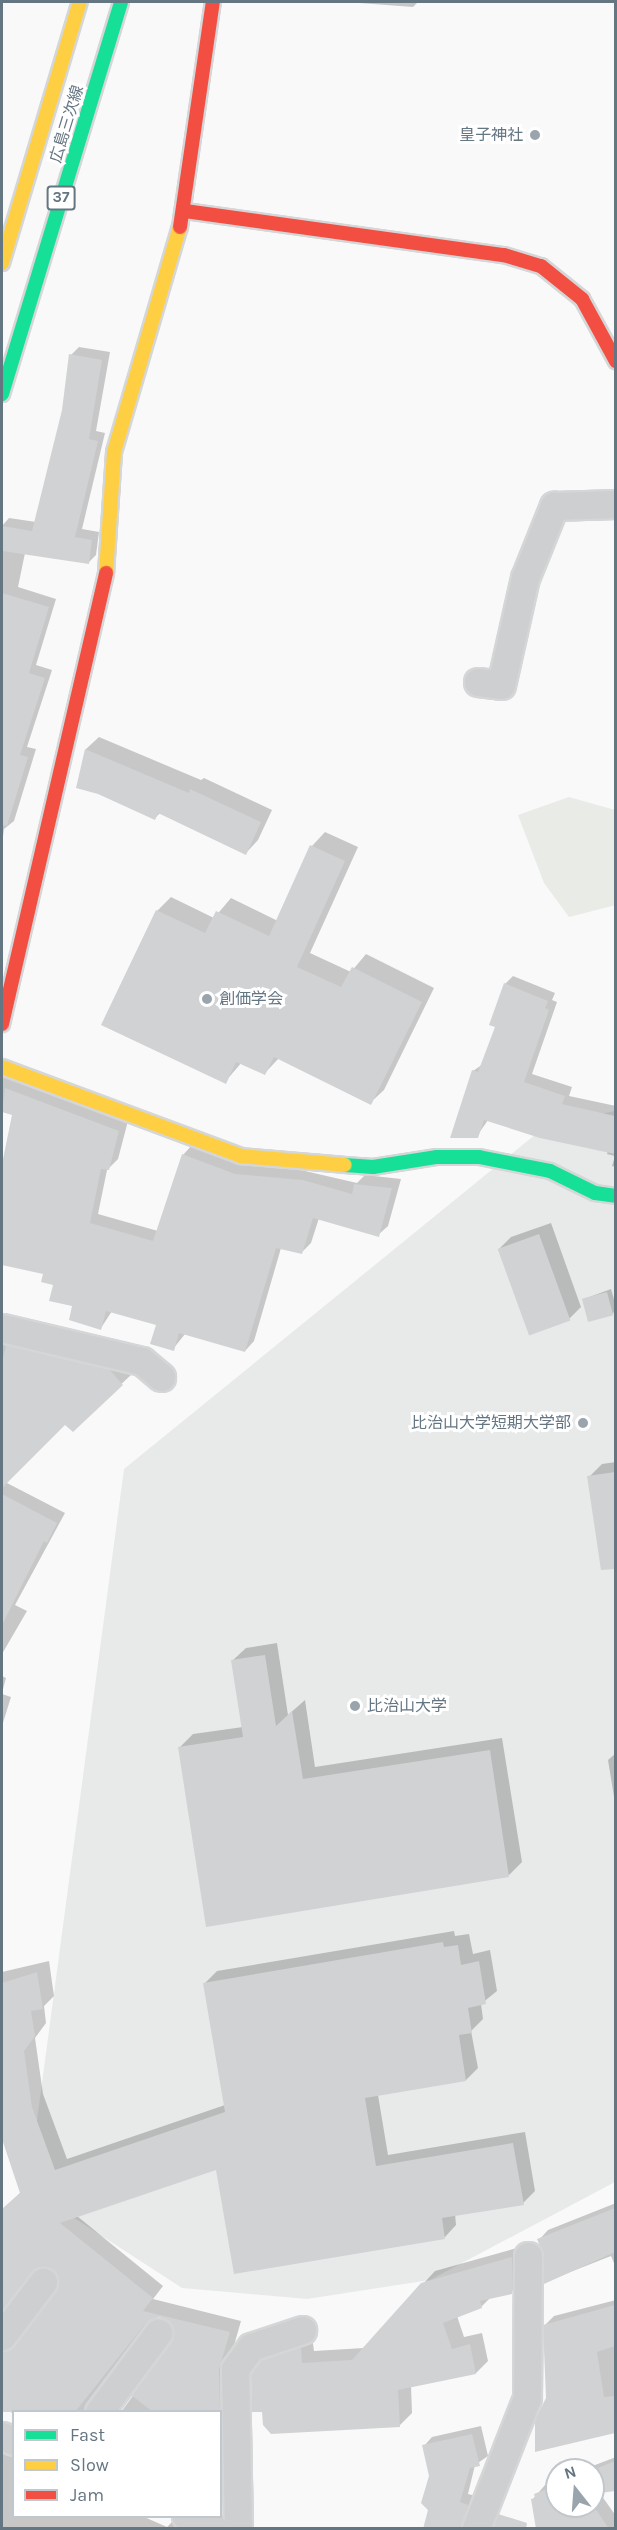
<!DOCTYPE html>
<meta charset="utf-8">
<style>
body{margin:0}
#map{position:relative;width:617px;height:2530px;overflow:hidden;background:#f9f9f9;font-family:Karla,"Noto Sans JP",sans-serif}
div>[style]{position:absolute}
.built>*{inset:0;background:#e8e9e9}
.green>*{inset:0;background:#e8ebe6}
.shadow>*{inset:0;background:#0003}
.building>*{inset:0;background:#d0d2d3;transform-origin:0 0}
.roads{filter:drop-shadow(2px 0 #d5d6d7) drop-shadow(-2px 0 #d5d6d7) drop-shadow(0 2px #d5d6d7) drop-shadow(0 -2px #d5d6d7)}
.street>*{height:27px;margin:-13.5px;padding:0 13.5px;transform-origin:13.5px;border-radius:13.5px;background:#cecfd0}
.fast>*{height:14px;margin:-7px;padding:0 7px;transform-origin:7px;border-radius:7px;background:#16e098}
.slow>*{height:14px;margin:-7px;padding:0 7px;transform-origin:7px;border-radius:7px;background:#ffcf43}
.jam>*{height:14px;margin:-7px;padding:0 7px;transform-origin:7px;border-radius:7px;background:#f24e42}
.dots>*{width:16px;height:16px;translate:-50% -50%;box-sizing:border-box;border:3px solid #fff;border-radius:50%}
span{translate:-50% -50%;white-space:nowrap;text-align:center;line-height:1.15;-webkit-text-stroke:6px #fff;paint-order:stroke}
.shield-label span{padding:2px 4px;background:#fff;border:2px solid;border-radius:4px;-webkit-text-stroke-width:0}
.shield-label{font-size:15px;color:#657683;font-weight:700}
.street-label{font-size:16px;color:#657683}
.poi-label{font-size:16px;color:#657683}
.right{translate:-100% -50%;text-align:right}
.left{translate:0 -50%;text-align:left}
.frame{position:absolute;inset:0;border:3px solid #657683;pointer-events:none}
.legend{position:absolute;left:12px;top:2410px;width:210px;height:108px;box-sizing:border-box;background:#fff;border:2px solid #c1c8cd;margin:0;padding:8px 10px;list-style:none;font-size:18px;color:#657683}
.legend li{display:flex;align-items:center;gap:12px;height:30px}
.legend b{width:30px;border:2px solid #c1c8cd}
.north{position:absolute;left:545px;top:2458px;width:60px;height:60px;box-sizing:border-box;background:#fff;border:2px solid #c1c8cd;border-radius:50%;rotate:343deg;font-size:16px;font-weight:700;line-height:24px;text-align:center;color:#657683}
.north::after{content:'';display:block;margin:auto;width:21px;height:27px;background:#99a4ac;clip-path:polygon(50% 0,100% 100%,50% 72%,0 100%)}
</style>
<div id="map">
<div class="built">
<i style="clip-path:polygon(615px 1111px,615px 2182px,430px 2280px,307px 2299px,182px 2288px,28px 2188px,124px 1469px,547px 1125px)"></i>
</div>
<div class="green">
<i style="clip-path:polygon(569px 797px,615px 810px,616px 905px,569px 917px,544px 883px,518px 815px)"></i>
</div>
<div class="shadow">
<i style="clip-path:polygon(346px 2px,418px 2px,413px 7px)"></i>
<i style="clip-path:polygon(79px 347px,110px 352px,96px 431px,105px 433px,82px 529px,99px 532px,96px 555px,88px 563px,25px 553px,18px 587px,56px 599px,36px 665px,52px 670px,27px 747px,36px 749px,14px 821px,4px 829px,2px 844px,2px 526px,9px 518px,36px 522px,63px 411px,71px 355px)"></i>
<i style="clip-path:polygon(99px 737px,201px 780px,204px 778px,272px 810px,258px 840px,246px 853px,160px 813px,155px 818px,99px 792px,77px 787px,86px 749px)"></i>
<i style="clip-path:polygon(325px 832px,358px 847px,310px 953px,351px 972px,366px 954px,434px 988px,384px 1090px,370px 1103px,279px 1058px,265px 1073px,242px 1062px,225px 1082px,103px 1024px,157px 911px,171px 897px,214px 918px,231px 898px,278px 921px,312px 846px)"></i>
<i style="clip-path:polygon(513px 976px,555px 993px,552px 1000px,557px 1002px,532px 1074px,572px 1087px,569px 1096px,616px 1106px,616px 1167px,612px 1166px,615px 1156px,607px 1154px,608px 1151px,488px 1120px,477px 1136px,473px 1071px,483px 1064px,497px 1026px,505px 984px)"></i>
<i style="clip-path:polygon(2px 1073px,128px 1121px,118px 1159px,107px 1170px,98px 1214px,158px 1231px,183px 1155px,192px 1145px,357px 1183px,365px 1175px,401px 1179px,388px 1226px,378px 1235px,319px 1218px,311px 1243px,301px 1253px,281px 1248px,254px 1341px,245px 1351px,185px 1334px,173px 1349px,158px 1324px,112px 1311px,101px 1328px,45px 1273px,2px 1263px,2px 1201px,6px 1177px,2px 1172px,14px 1113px,2px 1110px)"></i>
<i style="clip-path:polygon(551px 1223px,581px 1307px,569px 1319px,499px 1249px,511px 1237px)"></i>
<i style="clip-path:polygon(611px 1289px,616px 1306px,613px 1314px,584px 1299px)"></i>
<i style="clip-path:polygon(2px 1332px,119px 1360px,132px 1374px,73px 1430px,65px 1422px,5px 1482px,65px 1513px,15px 1605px,27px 1611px,2px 1654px)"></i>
<i style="clip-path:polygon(616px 1462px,616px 1530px,597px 1532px,589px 1477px,602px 1464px)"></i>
<i style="clip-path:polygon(277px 1643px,288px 1715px,305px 1700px,315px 1767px,502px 1738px,522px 1862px,509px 1875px,180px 1747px,193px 1734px,243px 1727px,232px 1661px,246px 1648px)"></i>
<i style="clip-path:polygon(2px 1676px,6px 1678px,2px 1693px)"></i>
<i style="clip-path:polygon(2px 1694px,11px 1697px,2px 1726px)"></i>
<i style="clip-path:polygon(616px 1753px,616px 1809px,608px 1760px)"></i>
<i style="clip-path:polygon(454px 1931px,455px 1936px,469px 1934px,473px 1954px,490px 1950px,497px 1991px,481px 2004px,483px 2019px,471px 2031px,478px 2068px,466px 2080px,378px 2095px,388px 2155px,525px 2132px,535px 2191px,523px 2203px,455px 2214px,456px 2225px,445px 2237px,218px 2168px,77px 2216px,163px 2286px,153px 2299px,241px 2321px,231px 2356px,231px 2405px,220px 2418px,220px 2412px,121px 2412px,172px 2343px,175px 2334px,169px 2320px,159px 2316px,150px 2320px,94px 2398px,100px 2412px,14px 2414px,2px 2407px,2px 2333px,5px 2337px,21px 2339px,57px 2292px,59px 2276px,53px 2268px,39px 2266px,2px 2312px,2px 2210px,21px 2192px,2px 2134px,2px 1972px,49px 1961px,54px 1996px,44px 2006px,46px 2023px,35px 2038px,43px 2094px,67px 2159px,225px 2105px,205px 1983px,217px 1971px)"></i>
<i style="clip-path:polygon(616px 2203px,616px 2268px,611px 2256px,545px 2282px,545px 2255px,539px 2240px,548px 2230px)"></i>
<i style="clip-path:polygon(524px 2246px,524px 2280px,511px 2292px,490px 2298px,481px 2307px,457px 2316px,464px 2337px,482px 2333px,488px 2361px,476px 2373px,411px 2386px,412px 2413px,400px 2425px,262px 2361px,275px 2348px,312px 2336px,314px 2351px,364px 2348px,435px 2271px)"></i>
<i style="clip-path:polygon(616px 2300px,616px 2431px,537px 2450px,547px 2398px,545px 2325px,554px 2316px)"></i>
<i style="clip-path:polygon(481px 2426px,488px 2456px,475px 2465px,468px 2494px,476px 2496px,464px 2528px,424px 2528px,430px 2510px,431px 2476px,424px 2446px,432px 2437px)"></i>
<i style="clip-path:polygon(220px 2444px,232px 2453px,230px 2471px,220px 2483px)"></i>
<i style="clip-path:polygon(2px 2450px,14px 2457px,14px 2516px,142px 2516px,167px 2527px,174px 2520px,193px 2528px,2px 2528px)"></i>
<i style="clip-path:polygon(616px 2457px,616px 2489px,599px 2492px,616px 2516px,616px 2528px,537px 2528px,533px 2499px,545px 2485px,557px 2480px,557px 2506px,593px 2506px,593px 2470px,582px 2470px)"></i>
</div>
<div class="building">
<i style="clip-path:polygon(69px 354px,102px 360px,89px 439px,98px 441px,75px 537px,92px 540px,89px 564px,2px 551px,2px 526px,32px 531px,62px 410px)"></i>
<i style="clip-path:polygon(2px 593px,49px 607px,29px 673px,45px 678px,20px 755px,28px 757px,7px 826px,2px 825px)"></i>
<i style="clip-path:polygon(85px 749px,189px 793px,190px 789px,261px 822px,246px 855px,158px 813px,155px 820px,98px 794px,76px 788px)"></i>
<i style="clip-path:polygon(310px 845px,345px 861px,297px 967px,341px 987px,352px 967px,422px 1002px,371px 1105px,274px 1057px,265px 1075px,236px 1062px,226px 1084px,101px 1025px,156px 910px,205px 933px,216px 911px,269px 936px)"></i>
<i style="clip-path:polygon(504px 983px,548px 1001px,545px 1008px,549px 1010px,524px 1082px,565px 1096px,562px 1104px,615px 1116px,615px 1154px,540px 1138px,484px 1120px,478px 1138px,450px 1138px,472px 1070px,478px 1072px,495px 1027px,489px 1025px)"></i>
<i style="clip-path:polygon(5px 1088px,119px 1131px,109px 1170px,101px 1169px,90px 1223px,153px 1241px,182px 1154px,235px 1174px,303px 1180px,352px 1194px,354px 1184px,392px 1188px,379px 1237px,313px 1218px,302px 1254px,276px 1248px,245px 1352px,179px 1333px,174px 1351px,150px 1344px,156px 1325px,106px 1311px,101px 1330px,69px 1320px,72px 1306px,49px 1301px,53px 1285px,41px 1282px,43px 1274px,2px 1265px,2px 1164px,12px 1115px,2px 1112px)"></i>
<i style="left:539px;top:1234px;width:92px;height:44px;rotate:70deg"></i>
<i style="left:607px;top:1292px;width:24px;height:26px;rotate:75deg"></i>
<i style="clip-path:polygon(6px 1345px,109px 1369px,123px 1385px,73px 1432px,65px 1425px,2px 1488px,2px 1363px)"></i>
<i style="clip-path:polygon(615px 1472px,615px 1569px,601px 1570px,587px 1476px)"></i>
<i style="clip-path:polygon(2px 1494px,57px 1523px,47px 1543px,44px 1541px,2px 1625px)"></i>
<i style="clip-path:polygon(265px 1655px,276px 1726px,292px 1711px,303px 1779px,490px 1750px,509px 1877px,206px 1927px,178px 1747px,243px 1737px,231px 1660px)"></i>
<i style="clip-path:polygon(443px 1942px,444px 1947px,458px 1945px,461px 1965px,479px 1961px,486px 2004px,468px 2008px,472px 2033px,459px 2035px,466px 2081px,365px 2098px,376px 2166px,513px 2143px,524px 2205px,442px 2218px,445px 2239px,234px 2274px,216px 2170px,60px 2223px,153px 2298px,143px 2311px,230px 2332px,219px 2369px,220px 2412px,153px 2412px,131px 2395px,173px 2335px,168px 2321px,159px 2317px,145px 2324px,75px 2412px,2px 2412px,2px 2352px,15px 2346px,59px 2283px,52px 2269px,36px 2268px,2px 2311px,2px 2209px,20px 2193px,2px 2139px,2px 1983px,37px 1972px,43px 2009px,31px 2011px,35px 2036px,24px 2051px,32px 2107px,55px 2170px,225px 2112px,203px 1983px)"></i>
<i style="clip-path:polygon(615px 2208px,615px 2252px,544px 2284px,544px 2256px,537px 2239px)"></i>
<i style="clip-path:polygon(512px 2257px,512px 2294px,480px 2301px,482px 2308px,443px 2323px,452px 2349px,470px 2344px,476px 2374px,398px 2390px,400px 2427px,271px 2434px,263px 2425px,262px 2412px,252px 2412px,251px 2374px,261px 2360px,301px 2347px,302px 2363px,352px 2360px,421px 2283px)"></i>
<i style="clip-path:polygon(615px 2305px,615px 2346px,597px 2352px,604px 2397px,615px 2396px,615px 2433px,535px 2452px,535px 2420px,546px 2398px,543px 2325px)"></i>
<i style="clip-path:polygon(472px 2434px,480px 2466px,470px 2468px,460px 2502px,468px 2505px,461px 2529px,423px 2529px,428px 2510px,421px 2503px,429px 2476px,422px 2445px)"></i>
<i style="clip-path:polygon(615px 2461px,615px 2491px,593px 2494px,593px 2470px)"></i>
<i style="clip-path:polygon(557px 2485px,557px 2506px,593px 2505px,609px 2529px,536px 2529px,531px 2499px,535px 2498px,534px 2494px)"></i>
<i style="clip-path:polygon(498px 2514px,527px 2523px,526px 2529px,493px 2529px)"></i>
</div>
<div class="roads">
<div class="street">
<i style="left:478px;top:682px;width:23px;rotate:7deg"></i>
<i style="left:501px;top:685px;width:110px;rotate:-77.4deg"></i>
<i style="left:525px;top:578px;width:78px;rotate:-68.1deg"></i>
<i style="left:554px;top:506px;width:62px;rotate:-1.8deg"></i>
<i style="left:2px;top:1328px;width:144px;rotate:13.3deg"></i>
<i style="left:142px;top:1361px;width:25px;rotate:40deg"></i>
<i style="left:2px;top:2336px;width:68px;rotate:-52.8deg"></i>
<i style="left:99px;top:2412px;width:99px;rotate:-53.2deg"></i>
<i style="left:2px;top:2436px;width:13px;rotate:23deg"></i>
<i style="left:186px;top:2516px;width:30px;rotate:24deg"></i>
<i style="left:238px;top:2528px;width:159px;rotate:-91.1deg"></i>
<i style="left:235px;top:2369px;width:27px;rotate:-54deg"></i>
<i style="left:251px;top:2347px;width:54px;rotate:-18.4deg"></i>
<i style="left:476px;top:2528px;width:140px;rotate:-68.6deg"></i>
<i style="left:527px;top:2398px;width:142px;rotate:-89.6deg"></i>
</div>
<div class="fast">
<i style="left:2px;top:394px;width:410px;rotate:-73.1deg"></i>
<i style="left:345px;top:1165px;width:28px;rotate:4deg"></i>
<i style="left:373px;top:1167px;width:65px;rotate:-8.9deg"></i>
<i style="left:437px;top:1157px;width:42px"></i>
<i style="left:479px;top:1157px;width:72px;rotate:11.2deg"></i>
<i style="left:550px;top:1171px;width:50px;rotate:26.1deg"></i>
<i style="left:595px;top:1193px;width:21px;rotate:8deg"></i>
</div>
<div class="slow">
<i style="left:2px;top:263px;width:272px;rotate:-73.4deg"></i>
<i style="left:106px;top:573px;width:121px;rotate:-86.2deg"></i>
<i style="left:114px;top:452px;width:234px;rotate:-73.7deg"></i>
<i style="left:2px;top:1067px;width:255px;rotate:20.4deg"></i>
<i style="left:241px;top:1156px;width:104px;rotate:4.9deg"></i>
</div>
<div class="jam">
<i style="left:185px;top:211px;width:322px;rotate:7.9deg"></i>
<i style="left:504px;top:255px;width:39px;rotate:17deg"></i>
<i style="left:541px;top:266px;width:53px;rotate:38.8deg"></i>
<i style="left:582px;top:299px;width:71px;rotate:61.3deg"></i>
<i style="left:180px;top:227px;width:227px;rotate:-81.7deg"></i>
<i style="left:2px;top:1024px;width:463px;rotate:-77deg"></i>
</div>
</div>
<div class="dots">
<i style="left:535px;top:135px;background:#99a4ac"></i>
<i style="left:207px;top:999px;background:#99a4ac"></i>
<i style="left:583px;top:1423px;background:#99a4ac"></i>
<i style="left:355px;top:1706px;background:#99a4ac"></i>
</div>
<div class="shield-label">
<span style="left:61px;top:198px">37</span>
</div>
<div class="street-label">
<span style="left:67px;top:124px;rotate:-73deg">広島三次線</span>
</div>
<div class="poi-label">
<span class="right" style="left:523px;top:135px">皇子神社</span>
<span class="left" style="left:219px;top:999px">創価学会</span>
<span class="right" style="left:571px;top:1423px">比治山大学短期大学部</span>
<span class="left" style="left:367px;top:1706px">比治山大学</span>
</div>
<div class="frame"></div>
<ul class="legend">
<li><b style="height:8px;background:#16e098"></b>Fast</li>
<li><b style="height:8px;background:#ffcf43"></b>Slow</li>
<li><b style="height:8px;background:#f24e42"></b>Jam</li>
</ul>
<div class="north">N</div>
</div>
